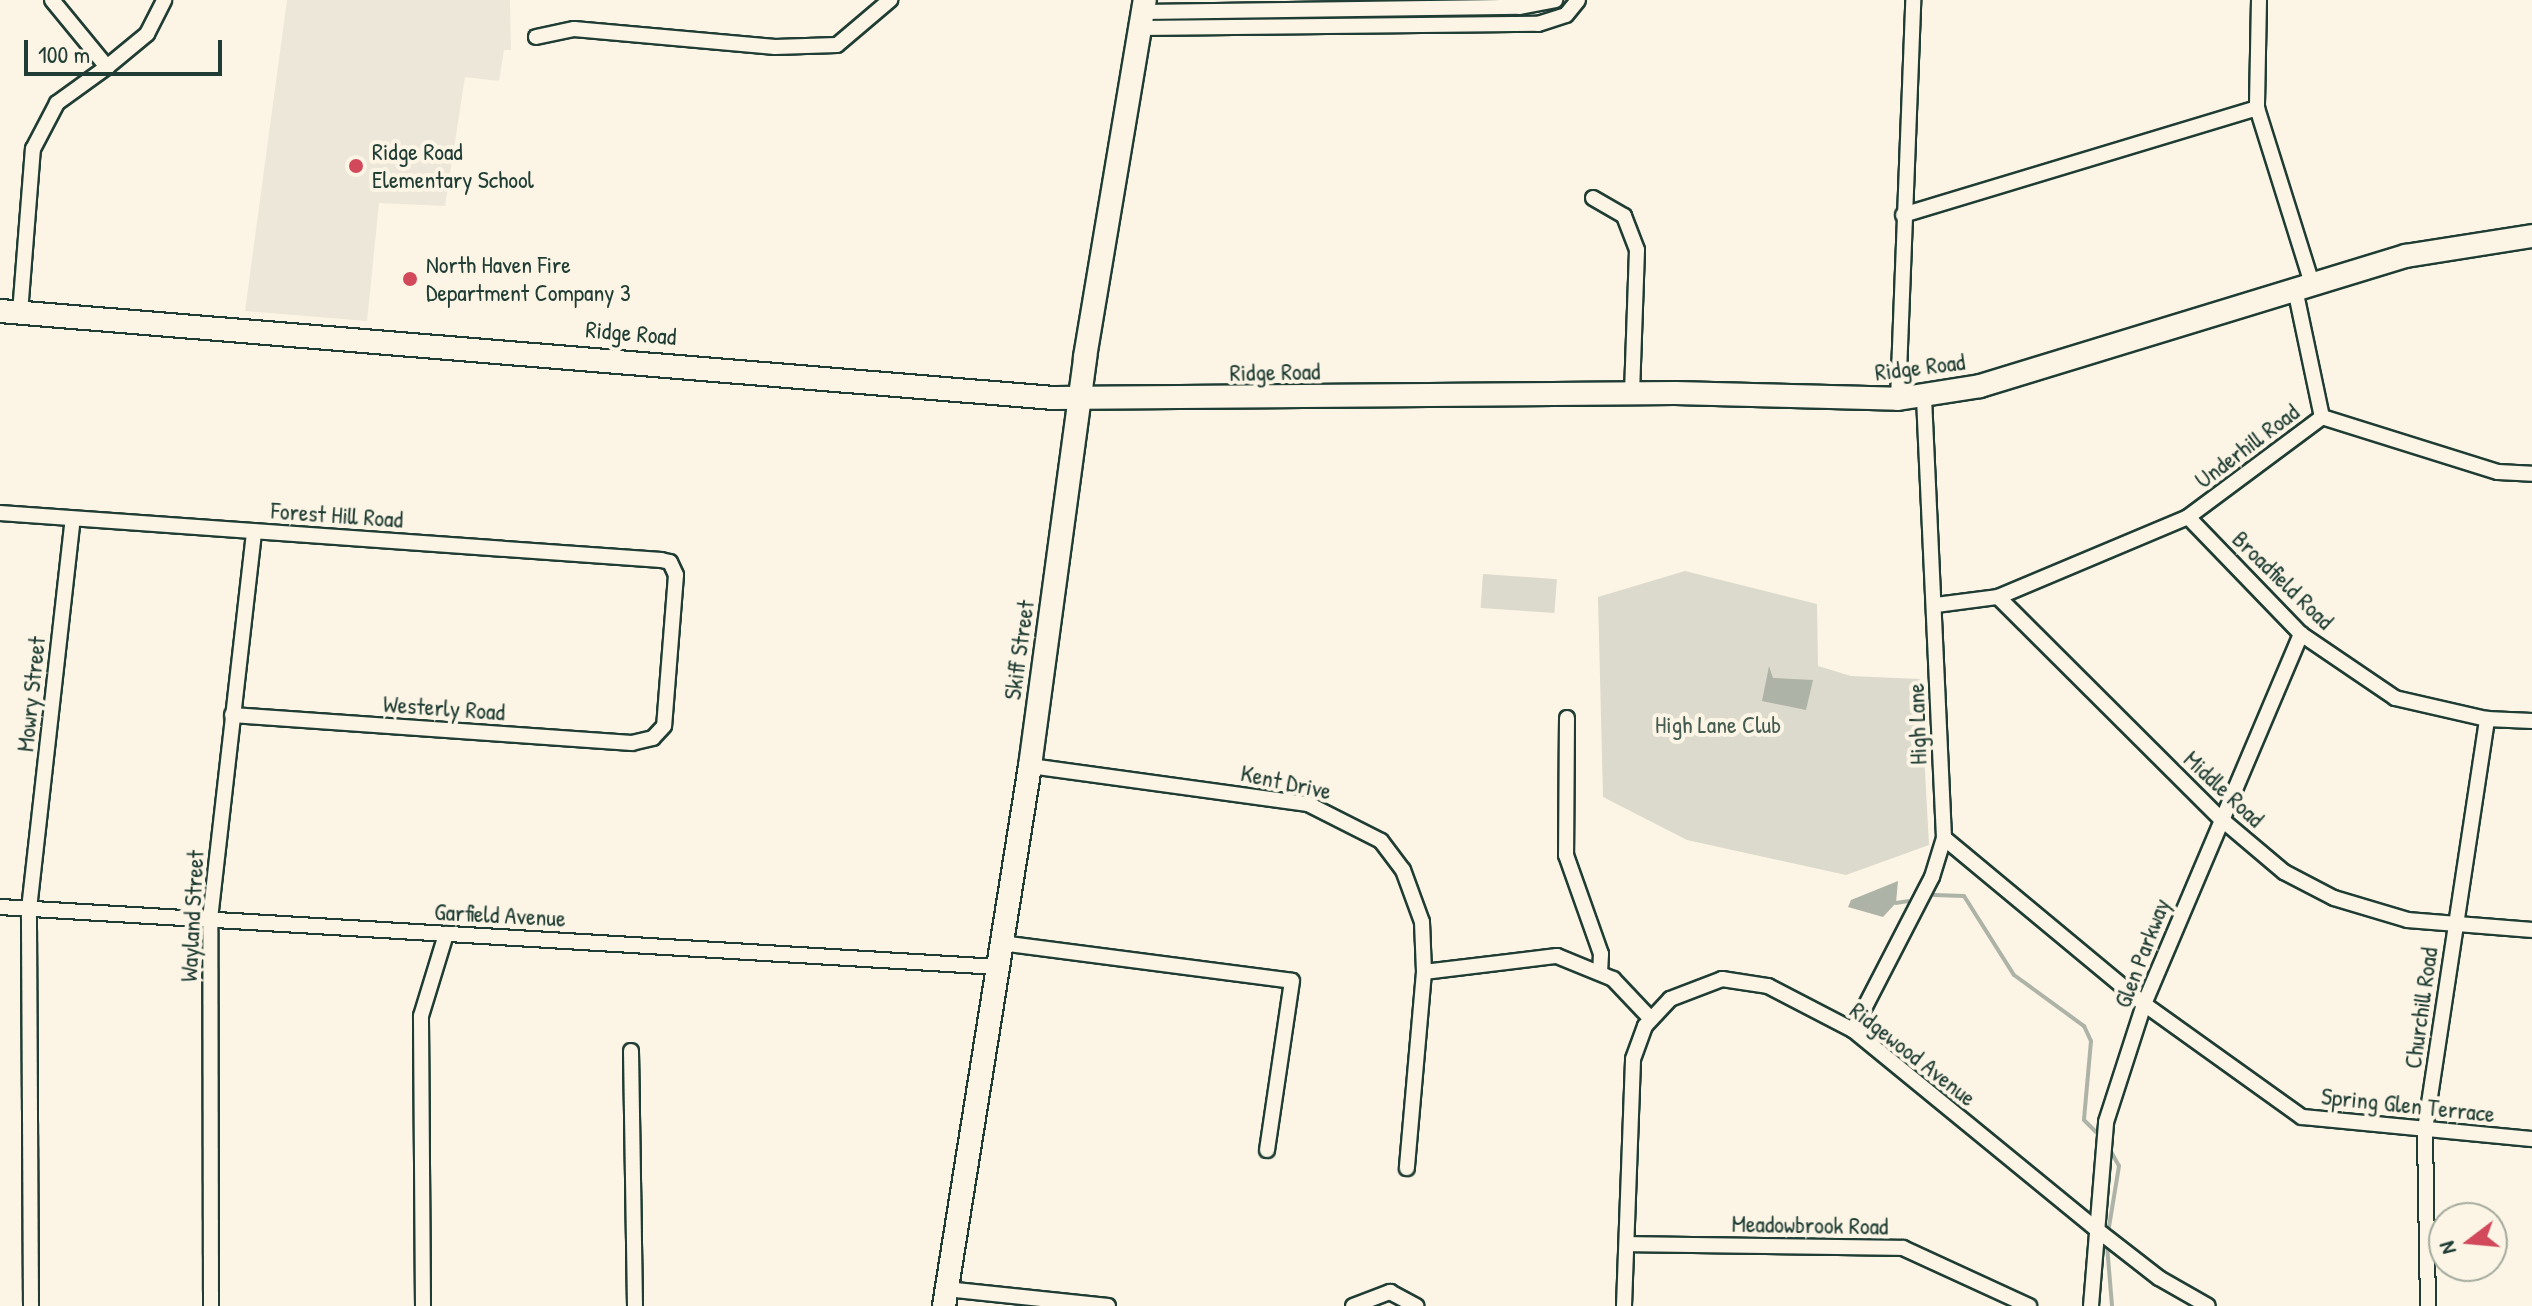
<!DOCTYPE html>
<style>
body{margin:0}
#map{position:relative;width:2532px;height:1306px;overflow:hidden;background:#fcf5e5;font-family:"Patrick Hand",sans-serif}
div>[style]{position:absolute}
.built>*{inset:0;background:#ece7d8}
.green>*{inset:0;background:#dcdacc;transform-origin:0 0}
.water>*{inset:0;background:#aeb3a7}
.stream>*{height:4px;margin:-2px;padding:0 2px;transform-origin:2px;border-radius:2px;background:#aeb3a7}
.roads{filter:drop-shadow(2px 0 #1f3d34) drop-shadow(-2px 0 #1f3d34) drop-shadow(0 2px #1f3d34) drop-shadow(0 -2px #1f3d34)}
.street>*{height:14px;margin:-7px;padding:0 7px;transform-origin:7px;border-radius:7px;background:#fcf5e5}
.secondary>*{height:22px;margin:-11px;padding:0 11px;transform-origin:11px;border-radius:11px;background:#fcf5e5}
.dots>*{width:22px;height:22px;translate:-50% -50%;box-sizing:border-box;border:4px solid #fcf5e5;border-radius:50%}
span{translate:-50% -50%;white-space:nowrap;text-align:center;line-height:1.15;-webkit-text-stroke:8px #fcf5e5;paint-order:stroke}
.poi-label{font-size:24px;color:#1f3d34}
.left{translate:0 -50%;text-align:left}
.street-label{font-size:24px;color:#1f3d34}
.park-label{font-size:24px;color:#455c52}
.north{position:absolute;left:2428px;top:1202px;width:80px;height:80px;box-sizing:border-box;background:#fcf5e5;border:2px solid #a4ab9e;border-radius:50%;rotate:254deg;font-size:22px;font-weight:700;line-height:32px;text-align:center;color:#1f3d34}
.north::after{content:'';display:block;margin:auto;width:28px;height:36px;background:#d1495b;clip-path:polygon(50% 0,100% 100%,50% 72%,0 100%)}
.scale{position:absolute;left:24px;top:40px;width:198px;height:36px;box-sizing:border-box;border:4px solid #1f3d34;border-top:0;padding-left:10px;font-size:24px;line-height:28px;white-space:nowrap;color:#1f3d34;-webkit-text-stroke:6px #fcf5e5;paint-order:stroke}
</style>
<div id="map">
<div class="built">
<i style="clip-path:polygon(287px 0,510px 0,511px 50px,504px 50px,499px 81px,465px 77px,445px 206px,379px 203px,367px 321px,245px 311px)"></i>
</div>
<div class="green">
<i style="clip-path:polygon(1685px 571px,1817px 604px,1818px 666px,1851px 676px,1920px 679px,1929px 845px,1846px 875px,1687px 840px,1603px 797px,1598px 597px)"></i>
<i style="left:1483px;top:574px;width:74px;height:34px;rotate:4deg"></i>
</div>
<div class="water">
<i style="clip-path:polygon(1769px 666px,1773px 678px,1813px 680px,1806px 710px,1762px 701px)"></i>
<i style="clip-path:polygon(1898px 881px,1896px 903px,1883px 917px,1848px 907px,1851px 900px)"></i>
</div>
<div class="stream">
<i style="left:1934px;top:895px;width:30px;rotate:2deg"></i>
<i style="left:1964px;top:896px;width:93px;rotate:57.7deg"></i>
<i style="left:2014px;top:975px;width:87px;rotate:36.1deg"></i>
<i style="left:2084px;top:1026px;width:17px;rotate:65deg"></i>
<i style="left:2091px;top:1041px;width:79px;rotate:95.1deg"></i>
<i style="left:2084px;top:1120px;width:23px;rotate:45deg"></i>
<i style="left:1896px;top:903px;width:12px;rotate:-9deg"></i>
<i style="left:2109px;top:1227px;width:62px;rotate:-80.7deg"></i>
<i style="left:2119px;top:1166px;width:18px;rotate:-119deg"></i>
<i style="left:2107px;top:1245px;width:61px;rotate:85.3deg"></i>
</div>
<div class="roads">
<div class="street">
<i style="left:52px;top:0;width:87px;rotate:50.6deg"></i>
<i style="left:107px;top:67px;width:52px;rotate:-39.5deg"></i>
<i style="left:147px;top:34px;width:38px;rotate:-63deg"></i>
<i style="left:2259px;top:0;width:108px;rotate:91.1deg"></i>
<i style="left:2257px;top:108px;width:184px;rotate:72.6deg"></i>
<i style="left:1143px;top:12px;width:377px;rotate:-0.8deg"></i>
<i style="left:1520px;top:7px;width:36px;rotate:-11deg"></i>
<i style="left:1140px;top:28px;width:398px;rotate:-0.6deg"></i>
<i style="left:1538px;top:24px;width:29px;rotate:-18deg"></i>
<i style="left:1566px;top:15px;width:19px;rotate:-51deg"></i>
<i style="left:536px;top:37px;width:39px;rotate:-12deg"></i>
<i style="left:574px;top:29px;width:202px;rotate:5.1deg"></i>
<i style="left:775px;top:47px;width:62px;rotate:-1.8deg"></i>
<i style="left:837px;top:45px;width:70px;rotate:-40.3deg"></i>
<i style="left:1593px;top:198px;width:36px;rotate:30deg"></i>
<i style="left:1624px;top:216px;width:36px;rotate:69deg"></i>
<i style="left:1637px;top:250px;width:143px;rotate:92deg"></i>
<i style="left:1903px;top:215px;width:370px;rotate:-16.8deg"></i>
<i style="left:2295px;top:289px;width:131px;rotate:78.1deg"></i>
<i style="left:20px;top:313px;width:165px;rotate:-85.5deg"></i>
<i style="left:33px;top:149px;width:52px;rotate:-62.4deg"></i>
<i style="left:57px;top:103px;width:62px;rotate:-35.8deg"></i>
<i style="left:1898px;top:399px;width:399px;rotate:-87.8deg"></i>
<i style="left:2322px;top:417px;width:184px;rotate:17.4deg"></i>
<i style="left:2498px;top:472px;width:34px;rotate:3deg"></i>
<i style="left:0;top:513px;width:663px;rotate:4.07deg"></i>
<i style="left:661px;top:560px;width:9px;rotate:13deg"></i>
<i style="left:670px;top:562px;width:14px;rotate:65deg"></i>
<i style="left:676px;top:575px;width:151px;rotate:94.5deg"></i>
<i style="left:664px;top:726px;width:16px;rotate:133deg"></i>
<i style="left:653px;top:738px;width:22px;rotate:167deg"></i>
<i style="left:632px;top:743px;width:401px;rotate:-176deg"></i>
<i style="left:2188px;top:517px;width:163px;rotate:46deg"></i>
<i style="left:2301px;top:634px;width:114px;rotate:34.2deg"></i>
<i style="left:2395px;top:698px;width:94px;rotate:12.9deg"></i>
<i style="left:2487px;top:719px;width:45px;rotate:2.5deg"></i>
<i style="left:1998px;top:597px;width:206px;rotate:-22.8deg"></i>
<i style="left:2188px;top:517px;width:167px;rotate:-36.7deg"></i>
<i style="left:1936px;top:605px;width:63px;rotate:-7.4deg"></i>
<i style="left:1998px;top:597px;width:313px;rotate:44.9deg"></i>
<i style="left:2220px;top:818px;width:84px;rotate:40.2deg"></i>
<i style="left:2284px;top:872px;width:56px;rotate:27.5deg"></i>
<i style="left:2334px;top:898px;width:77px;rotate:16.6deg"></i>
<i style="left:2408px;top:920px;width:124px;rotate:4.6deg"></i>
<i style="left:1567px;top:718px;width:137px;rotate:90.4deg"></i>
<i style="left:1566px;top:855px;width:105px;rotate:70.5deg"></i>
<i style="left:1601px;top:954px;width:17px;rotate:93deg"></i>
<i style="left:1030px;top:766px;width:281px;rotate:7.8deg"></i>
<i style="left:1308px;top:804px;width:82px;rotate:26.9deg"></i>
<i style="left:1381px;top:841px;width:36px;rotate:53deg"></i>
<i style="left:1403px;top:870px;width:55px;rotate:69.9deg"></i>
<i style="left:1422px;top:922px;width:50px;rotate:87.7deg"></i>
<i style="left:1424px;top:972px;width:197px;rotate:95deg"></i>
<i style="left:1944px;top:838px;width:260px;rotate:39.7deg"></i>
<i style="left:2144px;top:1004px;width:194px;rotate:35.6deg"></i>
<i style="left:2302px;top:1117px;width:231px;rotate:5.5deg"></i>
<i style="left:0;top:907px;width:999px;rotate:3.44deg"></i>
<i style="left:1001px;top:943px;width:293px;rotate:7.4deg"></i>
<i style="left:1292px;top:981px;width:171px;rotate:98.4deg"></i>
<i style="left:1424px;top:972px;width:134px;rotate:-6.9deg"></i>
<i style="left:1557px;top:956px;width:61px;rotate:22.3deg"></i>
<i style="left:1613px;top:979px;width:55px;rotate:46.5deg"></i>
<i style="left:1853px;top:1030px;width:172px;rotate:-62.7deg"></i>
<i style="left:1932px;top:877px;width:41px;rotate:-72.9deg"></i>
<i style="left:1944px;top:838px;width:441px;rotate:-92.6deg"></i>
<i style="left:631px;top:1051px;width:255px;rotate:89.1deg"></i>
<i style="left:1627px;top:1244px;width:276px;rotate:0.8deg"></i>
<i style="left:1903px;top:1248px;width:139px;rotate:24.7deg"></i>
<i style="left:946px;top:1289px;width:163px;rotate:6deg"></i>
<i style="left:31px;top:1306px;width:397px;rotate:-90.3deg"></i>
<i style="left:29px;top:909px;width:392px;rotate:-83.6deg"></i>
<i style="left:211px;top:1306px;width:387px;rotate:-90.1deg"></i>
<i style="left:210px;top:919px;width:390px;rotate:-83.5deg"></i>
<i style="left:423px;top:1306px;width:290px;rotate:-90.4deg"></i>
<i style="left:421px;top:1016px;width:86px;rotate:-73deg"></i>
<i style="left:1353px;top:1306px;width:40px;rotate:-21deg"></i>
<i style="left:1390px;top:1292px;width:30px;rotate:28deg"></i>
<i style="left:1624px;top:1306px;width:247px;rotate:-87.9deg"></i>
<i style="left:1633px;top:1059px;width:35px;rotate:-70deg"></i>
<i style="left:1645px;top:1026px;width:37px;rotate:-47deg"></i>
<i style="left:1670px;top:999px;width:56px;rotate:-21deg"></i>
<i style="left:1722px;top:979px;width:47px;rotate:8.7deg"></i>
<i style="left:1768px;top:986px;width:96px;rotate:27.4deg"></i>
<i style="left:1853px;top:1030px;width:314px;rotate:39.3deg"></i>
<i style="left:2096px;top:1229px;width:80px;rotate:37.9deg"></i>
<i style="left:2159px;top:1278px;width:56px;rotate:29.7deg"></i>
<i style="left:2091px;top:1306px;width:185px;rotate:-85.3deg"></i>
<i style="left:2106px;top:1122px;width:124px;rotate:-72.1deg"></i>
<i style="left:2144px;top:1004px;width:402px;rotate:-67deg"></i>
<i style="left:2428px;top:1306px;width:176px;rotate:-91deg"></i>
<i style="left:2425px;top:1130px;width:416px;rotate:-81.4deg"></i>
</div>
<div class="secondary">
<i style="left:0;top:311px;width:1058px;rotate:4.72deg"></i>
<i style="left:1054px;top:398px;width:621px;rotate:-0.46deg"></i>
<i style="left:1675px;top:393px;width:223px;rotate:1.5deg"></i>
<i style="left:1898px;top:399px;width:83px;rotate:-9deg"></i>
<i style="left:1980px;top:386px;width:445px;rotate:-17deg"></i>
<i style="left:2406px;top:256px;width:128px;rotate:-9deg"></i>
<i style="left:944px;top:1306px;width:547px;rotate:-80.95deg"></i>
<i style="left:1030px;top:766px;width:413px;rotate:-82.3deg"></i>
<i style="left:1085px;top:357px;width:362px;rotate:-80.5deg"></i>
</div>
</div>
<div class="dots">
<i style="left:356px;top:166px;background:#d1495b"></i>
<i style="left:410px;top:279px;background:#d1495b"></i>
</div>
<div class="poi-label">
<span class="left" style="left:372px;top:166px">Ridge Road<br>Elementary School</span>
<span class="left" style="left:426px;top:279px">North Haven Fire<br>Department Company 3</span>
</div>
<div class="street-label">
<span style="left:631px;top:333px;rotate:5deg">Ridge Road</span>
<span style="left:1920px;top:367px;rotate:-7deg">Ridge Road</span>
<span style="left:1275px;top:372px;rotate:-1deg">Ridge Road</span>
<span style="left:2247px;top:446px;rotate:-37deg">Underhill Road</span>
<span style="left:337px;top:515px;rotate:4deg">Forest Hill Road</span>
<span style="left:2283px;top:580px;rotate:44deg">Broadfield Road</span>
<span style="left:1019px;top:650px;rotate:-82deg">Skiff Street</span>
<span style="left:31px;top:694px;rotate:-84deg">Mowry Street</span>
<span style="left:444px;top:708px;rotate:4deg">Westerly Road</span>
<span style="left:1917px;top:724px;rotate:-92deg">High Lane</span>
<span style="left:1286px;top:782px;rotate:12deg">Kent Drive</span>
<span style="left:2224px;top:789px;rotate:43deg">Middle Road</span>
<span style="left:500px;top:915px;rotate:3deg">Garfield Avenue</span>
<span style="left:192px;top:916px;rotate:-87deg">Wayland Street</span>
<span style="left:2142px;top:953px;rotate:-69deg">Glen Parkway</span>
<span style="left:2421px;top:1008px;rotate:-82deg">Churchill Road</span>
<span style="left:1913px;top:1054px;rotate:38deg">Ridgewood Avenue</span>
<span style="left:2408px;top:1105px;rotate:6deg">Spring Glen Terrace</span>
<span style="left:1810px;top:1225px;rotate:1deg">Meadowbrook Road</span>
</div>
<div class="park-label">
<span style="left:1718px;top:725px">High Lane Club</span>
</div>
<div class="north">N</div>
<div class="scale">100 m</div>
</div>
